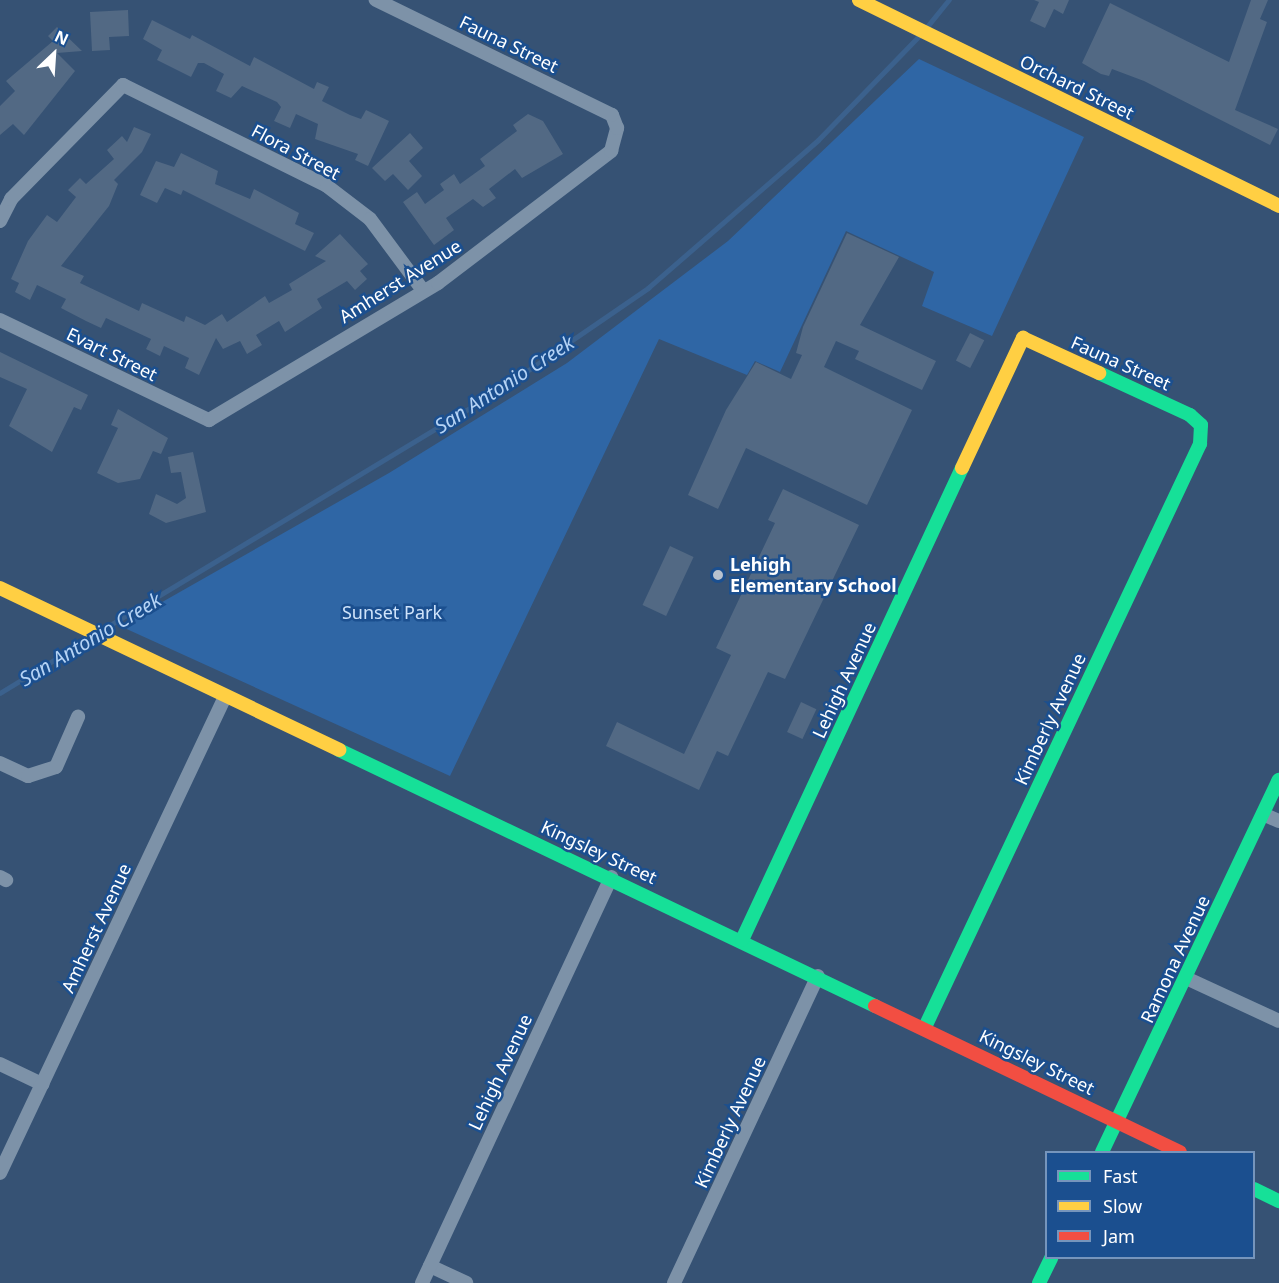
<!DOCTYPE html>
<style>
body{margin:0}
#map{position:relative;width:1279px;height:1283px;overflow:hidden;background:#365274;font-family:"Noto Sans",sans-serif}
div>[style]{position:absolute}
.green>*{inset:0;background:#2f66a5}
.stream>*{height:4.5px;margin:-2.25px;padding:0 2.25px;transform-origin:2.25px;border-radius:2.25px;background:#3b618d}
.building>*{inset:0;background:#526984;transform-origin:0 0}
.street>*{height:14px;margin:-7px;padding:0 7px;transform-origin:7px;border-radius:7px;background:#7d92a8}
.fast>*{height:14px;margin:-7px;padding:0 7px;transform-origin:7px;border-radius:7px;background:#16e098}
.slow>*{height:14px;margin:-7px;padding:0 7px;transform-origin:7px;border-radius:7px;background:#ffcf43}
.jam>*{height:14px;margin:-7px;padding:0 7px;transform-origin:7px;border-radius:7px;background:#f24e42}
.dots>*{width:16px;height:16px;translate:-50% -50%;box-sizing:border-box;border:3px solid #1b4f8f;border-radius:50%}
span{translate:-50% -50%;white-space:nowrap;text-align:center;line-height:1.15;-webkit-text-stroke:5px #1b4f8f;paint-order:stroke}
.street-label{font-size:18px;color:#fff}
.poi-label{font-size:18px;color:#fff;font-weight:700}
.left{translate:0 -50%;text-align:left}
.park-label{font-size:18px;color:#cfe3fa}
.water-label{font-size:20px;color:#b5d3f5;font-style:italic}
.legend{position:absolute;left:1045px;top:1151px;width:210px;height:108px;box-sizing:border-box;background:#1b4f8f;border:2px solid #7695bc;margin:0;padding:8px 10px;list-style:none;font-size:18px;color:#fff}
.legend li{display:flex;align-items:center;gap:12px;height:30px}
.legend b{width:30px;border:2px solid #7695bc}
.north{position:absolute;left:24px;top:24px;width:60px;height:60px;-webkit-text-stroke:4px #1b4f8f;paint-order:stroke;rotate:25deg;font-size:16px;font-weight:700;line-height:24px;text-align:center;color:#fff}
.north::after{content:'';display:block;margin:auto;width:21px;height:27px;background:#fff;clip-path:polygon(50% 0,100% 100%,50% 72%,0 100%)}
</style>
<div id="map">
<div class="green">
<i style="clip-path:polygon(919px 59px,1084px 137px,992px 336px,922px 306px,934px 272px,846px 231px,780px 372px,755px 361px,747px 375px,659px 339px,450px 776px,120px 626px,389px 473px,567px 363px,728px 241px)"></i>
</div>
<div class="stream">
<i style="left:926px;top:28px;width:36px;rotate:-51deg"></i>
<i style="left:102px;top:630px;width:452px;rotate:-31.1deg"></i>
<i style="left:489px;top:397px;width:193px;rotate:-34.4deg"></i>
<i style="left:648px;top:288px;width:225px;rotate:-41deg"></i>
<i style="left:818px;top:140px;width:145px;rotate:-45.8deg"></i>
<i style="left:0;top:693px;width:105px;rotate:-31.4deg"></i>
</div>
<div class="building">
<i style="clip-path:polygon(1034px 0,1069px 0,1063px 14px,1054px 9px,1045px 28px,1030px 21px,1039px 2px)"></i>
<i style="clip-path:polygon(1251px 0,1268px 0,1260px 19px,1267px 22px,1235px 110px,1278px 129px,1270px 145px,1144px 81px,1112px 69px,1109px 76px,1101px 74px,1082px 63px,1110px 3px,1229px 62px)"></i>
<i style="clip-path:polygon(128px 10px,129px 36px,109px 37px,110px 50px,92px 51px,90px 12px)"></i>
<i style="clip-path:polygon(152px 20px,190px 39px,192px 35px,250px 66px,254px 57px,314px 89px,317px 82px,329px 87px,322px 101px,350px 115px,361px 119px,366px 110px,389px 121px,368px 166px,355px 160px,358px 154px,315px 139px,318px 124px,296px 114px,290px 128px,274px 121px,281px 107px,277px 102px,242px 86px,231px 98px,216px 91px,224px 74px,204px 63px,198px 63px,191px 77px,157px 60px,162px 50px,143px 39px)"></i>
<i style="clip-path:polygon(57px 27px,82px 51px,57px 53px,75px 71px,24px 135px,13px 124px,0 135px,0 106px,15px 91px,6px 81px,53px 41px,48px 36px)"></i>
<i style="clip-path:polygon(528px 114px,543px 121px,563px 154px,522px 178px,515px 169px,489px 189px,496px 198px,483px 207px,473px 199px,446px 218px,454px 230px,434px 245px,403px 202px,417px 192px,425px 204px,444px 190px,440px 184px,454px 174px,460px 184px,485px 166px,480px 159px,517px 131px,513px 125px)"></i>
<i style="clip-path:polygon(134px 127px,151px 134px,142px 152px,114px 180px,118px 184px,109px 206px,61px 266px,84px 276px,80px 283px,139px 311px,142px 303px,184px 322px,186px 316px,205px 325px,222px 314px,227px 322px,265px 296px,269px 303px,292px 290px,289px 284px,326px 261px,315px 256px,340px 234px,368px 264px,360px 271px,367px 279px,355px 290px,347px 281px,317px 299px,322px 308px,285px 332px,279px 321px,256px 335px,262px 345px,247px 354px,240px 341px,223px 349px,216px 338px,199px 375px,185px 368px,189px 358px,164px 346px,160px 356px,146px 349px,151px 339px,106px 318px,101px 328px,86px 321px,61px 308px,66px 299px,37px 285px,30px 300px,15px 292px,19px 283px,11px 279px,28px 241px,47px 215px,57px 222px,76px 197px,68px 190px,80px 178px,86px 184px,114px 159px,107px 150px,122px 136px,127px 142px)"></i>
<i style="clip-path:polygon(410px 133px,423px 148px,409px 161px,422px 176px,408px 190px,393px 174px,385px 181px,372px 168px)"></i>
<i style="clip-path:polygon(181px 153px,218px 171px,215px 184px,250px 199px,254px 189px,299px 213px,295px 224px,314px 233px,305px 251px,183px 190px,181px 195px,165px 188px,157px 203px,140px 195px,156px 161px,174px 167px)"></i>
<i style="clip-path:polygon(847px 233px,899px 257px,860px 325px,936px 361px,922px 390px,855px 359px,859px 351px,836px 341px,824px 367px,912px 410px,867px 505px,746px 448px,718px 509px,688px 495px,726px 410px,756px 362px,791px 379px,802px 355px,796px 353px,803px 327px)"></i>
<i style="left:970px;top:333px;width:16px;height:31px;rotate:27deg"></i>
<i style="clip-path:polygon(0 352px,88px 395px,81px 410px,74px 407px,52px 452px,9px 426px,27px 389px,0 377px)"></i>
<i style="clip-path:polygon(118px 409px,168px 438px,161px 454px,153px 451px,140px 479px,118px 483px,97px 473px,118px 428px,111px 425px)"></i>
<i style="clip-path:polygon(193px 452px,206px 512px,166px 523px,149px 514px,156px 494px,177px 504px,186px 498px,181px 472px,171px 473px,168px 457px)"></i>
<i style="clip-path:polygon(783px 489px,859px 525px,785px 679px,768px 672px,728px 756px,717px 751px,699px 790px,606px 746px,617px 722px,684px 754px,731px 655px,716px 648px,775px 523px,768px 520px)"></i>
<i style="left:670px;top:546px;width:26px;height:65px;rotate:25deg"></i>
<i style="left:801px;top:702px;width:17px;height:33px;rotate:25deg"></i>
</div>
<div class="street">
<i style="left:0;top:221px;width:25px;rotate:-63deg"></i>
<i style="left:11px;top:199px;width:160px;rotate:-45.5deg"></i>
<i style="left:123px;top:85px;width:228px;rotate:26.3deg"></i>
<i style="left:327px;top:186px;width:54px;rotate:37.5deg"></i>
<i style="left:370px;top:219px;width:87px;rotate:53.4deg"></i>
<i style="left:0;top:320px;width:232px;rotate:25.6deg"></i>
<i style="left:209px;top:420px;width:267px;rotate:-30.9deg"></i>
<i style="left:438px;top:283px;width:218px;rotate:-37.3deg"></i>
<i style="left:611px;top:151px;width:24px;rotate:-75deg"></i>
<i style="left:617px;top:128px;width:14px;rotate:-111deg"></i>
<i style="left:612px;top:115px;width:263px;rotate:-154deg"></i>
<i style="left:0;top:763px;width:31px;rotate:25deg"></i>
<i style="left:28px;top:776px;width:29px;rotate:-18deg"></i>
<i style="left:56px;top:767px;width:55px;rotate:-66.3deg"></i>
<i style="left:1263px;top:814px;width:17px;rotate:24deg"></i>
<i style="left:0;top:877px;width:7px;rotate:27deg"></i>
<i style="left:1186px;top:978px;width:102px;rotate:24.8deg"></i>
<i style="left:0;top:1064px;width:47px;rotate:25.5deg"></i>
<i style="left:0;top:1173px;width:524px;rotate:-64.71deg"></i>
<i style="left:430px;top:1266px;width:40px;rotate:25deg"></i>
<i style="left:422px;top:1283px;width:448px;rotate:-65deg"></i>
<i style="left:674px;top:1283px;width:339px;rotate:-64.9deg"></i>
</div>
<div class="fast">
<i style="left:339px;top:750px;width:594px;rotate:25.53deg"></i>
<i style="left:742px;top:940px;width:521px;rotate:-65.01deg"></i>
<i style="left:925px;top:1027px;width:645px;rotate:-64.75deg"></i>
<i style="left:1200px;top:444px;width:19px;rotate:-87deg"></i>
<i style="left:1201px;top:425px;width:15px;rotate:-138deg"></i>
<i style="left:1190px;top:415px;width:100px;rotate:-155.2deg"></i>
<i style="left:1102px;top:1152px;width:412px;rotate:-64.6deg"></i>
<i style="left:1254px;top:1189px;width:28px;rotate:26deg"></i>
<i style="left:1039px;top:1283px;width:28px;rotate:-64deg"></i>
</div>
<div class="slow">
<i style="left:859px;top:0;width:468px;rotate:26.1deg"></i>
<i style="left:962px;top:468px;width:144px;rotate:-64.9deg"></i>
<i style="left:1023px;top:338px;width:84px;rotate:24.7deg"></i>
<i style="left:0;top:588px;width:376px;rotate:25.5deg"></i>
</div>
<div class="jam">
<i style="left:875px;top:1006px;width:338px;rotate:25.6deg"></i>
</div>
<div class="dots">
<i style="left:718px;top:575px;background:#b9c2ce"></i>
</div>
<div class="street-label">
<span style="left:509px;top:44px;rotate:26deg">Fauna Street</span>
<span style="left:1077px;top:87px;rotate:26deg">Orchard Street</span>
<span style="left:296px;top:152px;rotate:28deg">Flora Street</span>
<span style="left:400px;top:281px;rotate:-32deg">Amherst Avenue</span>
<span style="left:112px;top:354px;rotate:26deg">Evart Street</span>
<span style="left:1121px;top:363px;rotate:24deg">Fauna Street</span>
<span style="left:844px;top:680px;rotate:-65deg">Lehigh Avenue</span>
<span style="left:1050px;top:719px;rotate:-65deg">Kimberly Avenue</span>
<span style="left:599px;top:852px;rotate:25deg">Kingsley Street</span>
<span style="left:96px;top:928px;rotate:-65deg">Amherst Avenue</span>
<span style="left:1175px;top:959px;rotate:-65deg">Ramona Avenue</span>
<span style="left:1037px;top:1062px;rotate:26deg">Kingsley Street</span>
<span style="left:500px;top:1072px;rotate:-65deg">Lehigh Avenue</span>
<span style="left:730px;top:1122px;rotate:-65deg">Kimberly Avenue</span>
</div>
<div class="poi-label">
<span class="left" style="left:730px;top:575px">Lehigh<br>Elementary School</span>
</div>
<div class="park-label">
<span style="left:392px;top:612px">Sunset Park</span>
</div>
<div class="water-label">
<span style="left:504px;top:384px;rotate:-33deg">San Antonio Creek</span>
<span style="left:90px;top:639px;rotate:-31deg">San Antonio Creek</span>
</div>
<ul class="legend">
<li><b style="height:8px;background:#16e098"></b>Fast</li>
<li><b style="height:8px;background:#ffcf43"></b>Slow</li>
<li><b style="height:8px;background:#f24e42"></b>Jam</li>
</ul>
<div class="north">N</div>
</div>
